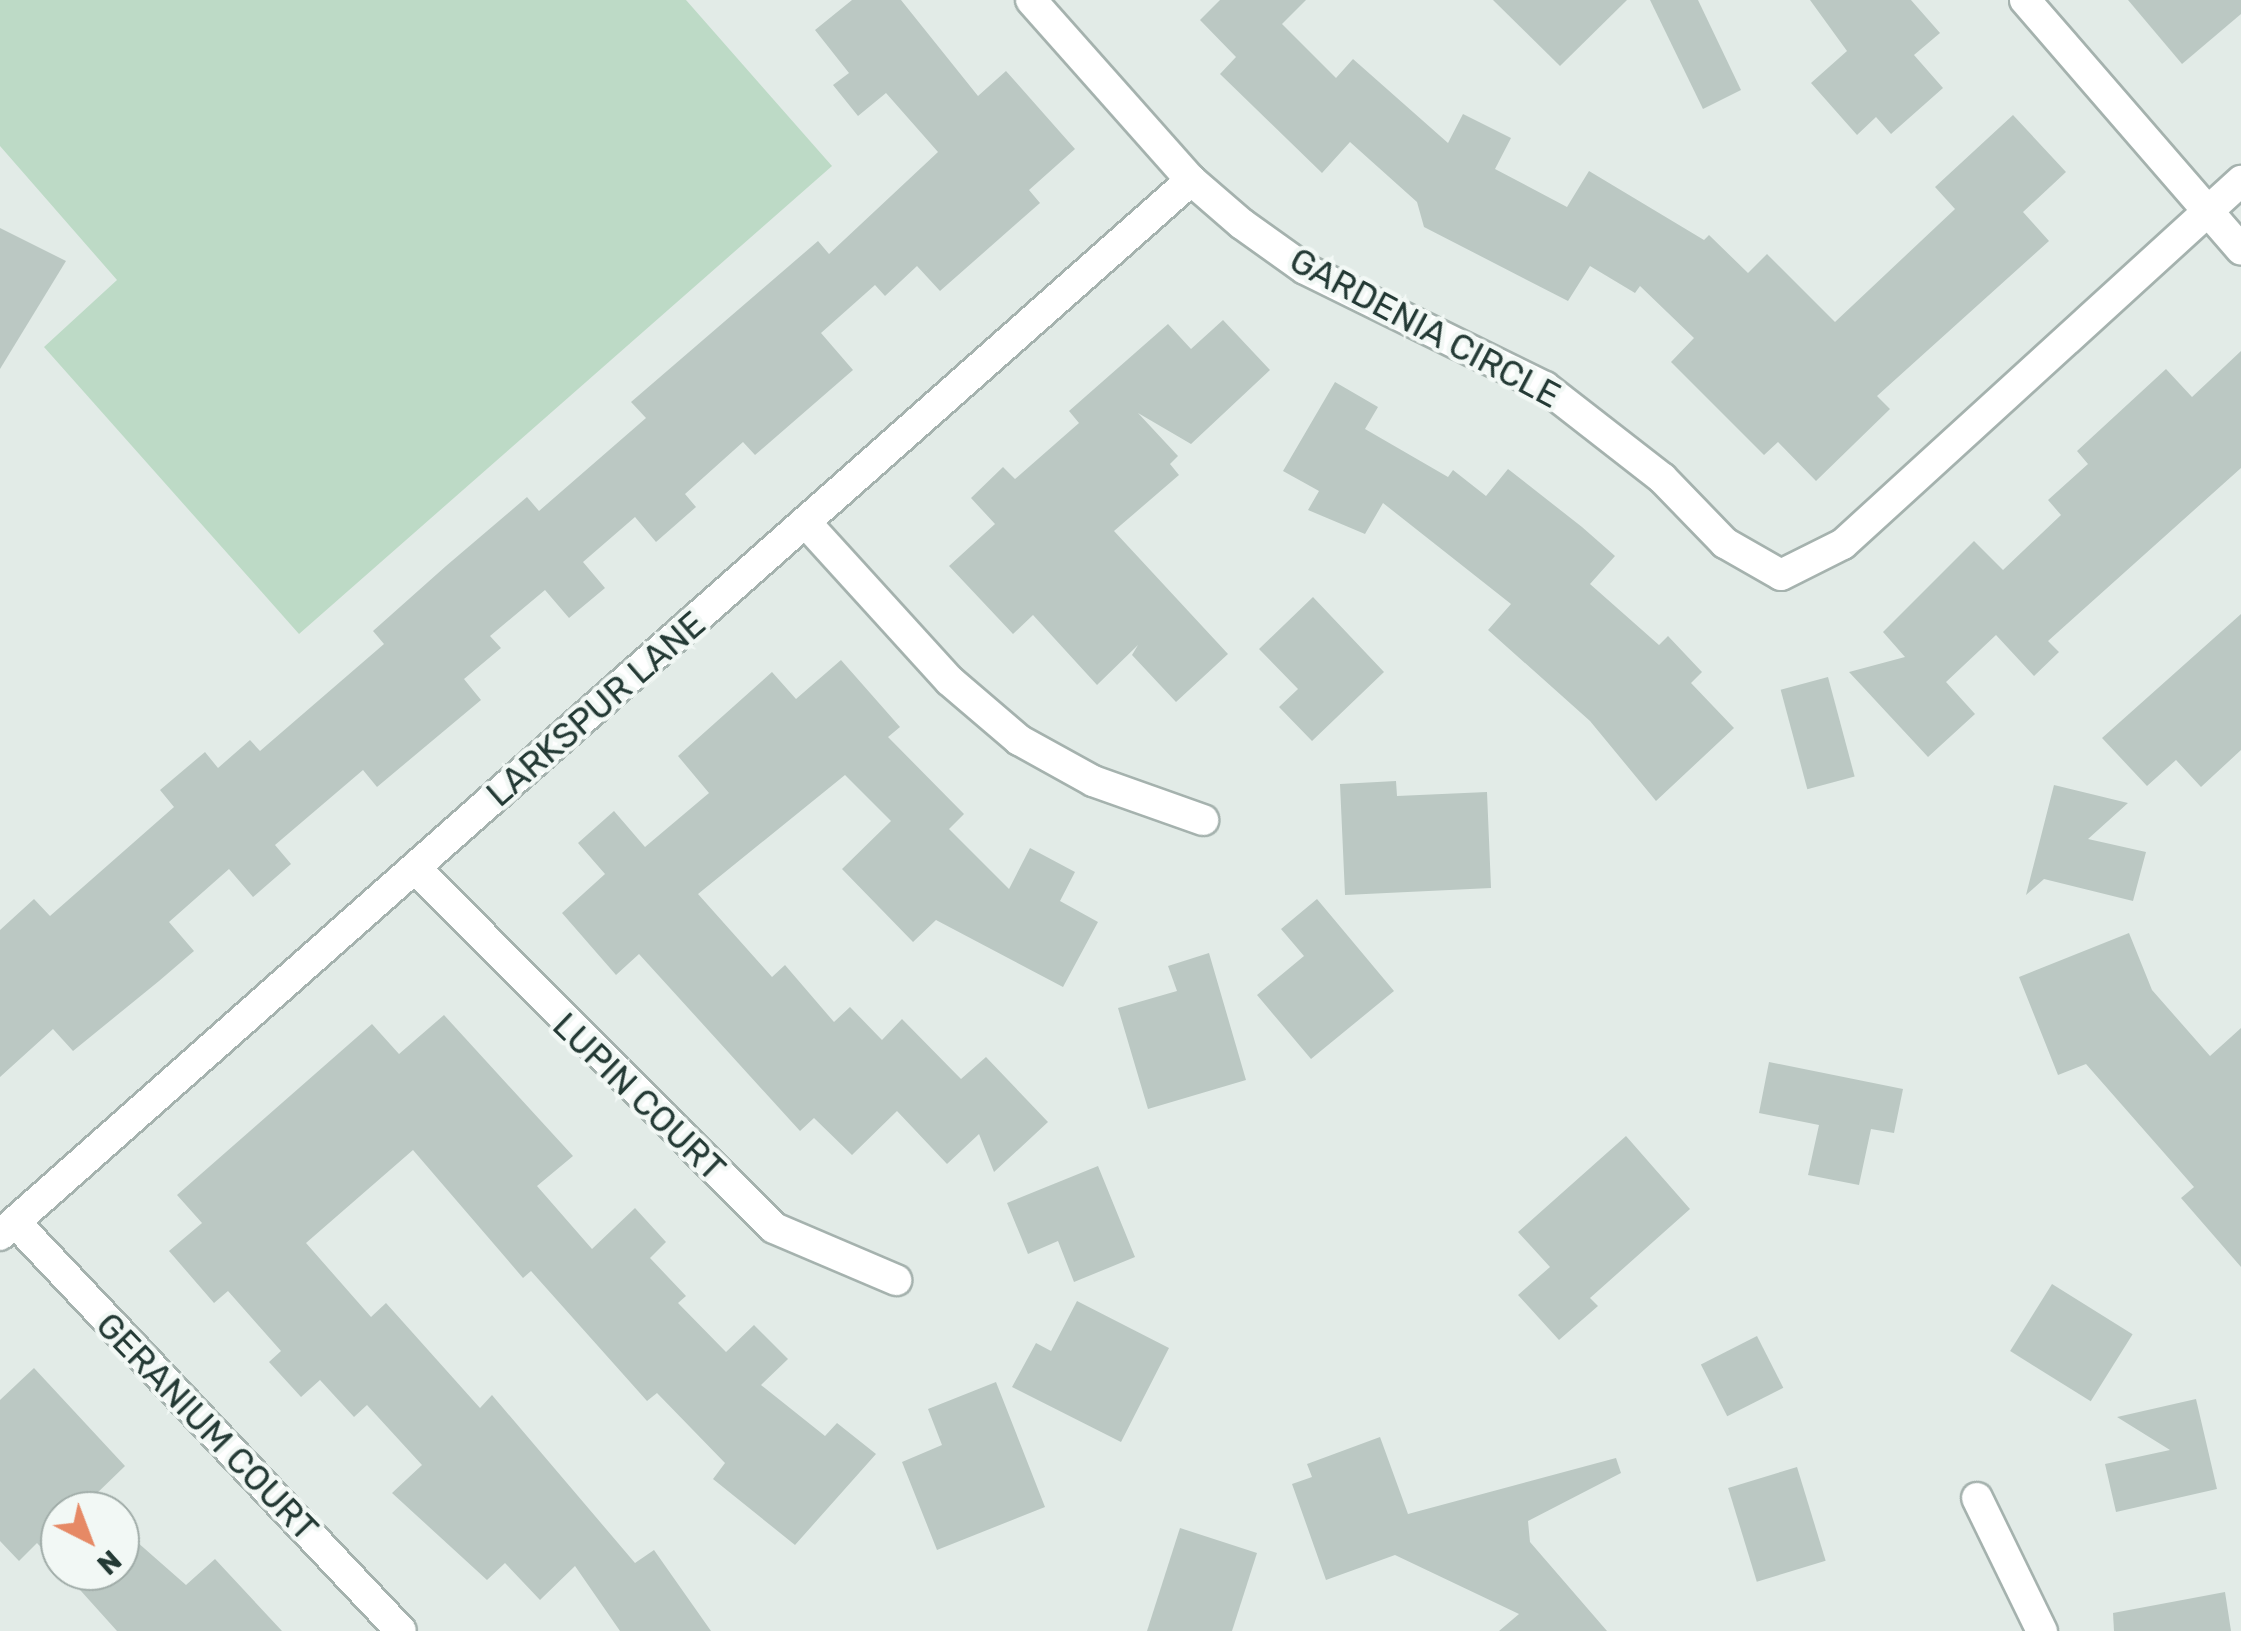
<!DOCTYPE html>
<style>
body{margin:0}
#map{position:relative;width:2241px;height:1631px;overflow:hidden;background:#e2ebe7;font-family:Rubik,sans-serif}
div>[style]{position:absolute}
.green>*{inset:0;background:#bddac6}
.building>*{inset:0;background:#bbc8c3;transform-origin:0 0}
.roads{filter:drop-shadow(2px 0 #a5b2ae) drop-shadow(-2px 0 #a5b2ae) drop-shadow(0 2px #a5b2ae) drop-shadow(0 -2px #a5b2ae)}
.street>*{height:30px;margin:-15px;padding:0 15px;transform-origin:15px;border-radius:15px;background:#fff}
span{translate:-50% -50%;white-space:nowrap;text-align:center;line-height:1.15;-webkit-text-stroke:9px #f2f8f5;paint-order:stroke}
.street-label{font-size:35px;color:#243a35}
.north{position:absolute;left:40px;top:1491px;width:100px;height:100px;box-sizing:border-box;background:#f2f8f5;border:2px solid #a0aca8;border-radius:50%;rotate:138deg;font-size:28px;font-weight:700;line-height:40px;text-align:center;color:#243a35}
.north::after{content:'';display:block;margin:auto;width:35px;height:45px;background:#e68965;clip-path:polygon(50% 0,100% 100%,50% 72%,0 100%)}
</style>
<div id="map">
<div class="green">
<i style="clip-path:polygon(0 0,686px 0,832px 166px,299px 634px,44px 347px,117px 280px,0 146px)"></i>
</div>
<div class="building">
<i style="clip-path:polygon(852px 0,901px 0,978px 96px,1006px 71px,1075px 149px,1029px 190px,1040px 203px,940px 291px,917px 266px,885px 296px,875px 285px,821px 333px,853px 370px,755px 455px,743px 442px,685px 494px,696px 507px,656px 542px,635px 517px,583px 562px,605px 588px,569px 618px,545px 590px,490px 636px,501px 648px,464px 679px,481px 700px,377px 787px,363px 770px,275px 845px,291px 864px,253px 897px,229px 869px,169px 922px,194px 951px,159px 981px,73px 1051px,53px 1029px,0 1077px,0 930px,34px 899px,50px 916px,174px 807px,160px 790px,205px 752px,218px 768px,250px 740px,260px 751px,384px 644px,373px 631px,446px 566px,527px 497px,539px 511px,646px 418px,631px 402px,818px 241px,829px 254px,938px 152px,886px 93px,858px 116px,833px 85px,849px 73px,815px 30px)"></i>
<i style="clip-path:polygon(1220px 0,1306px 0,1282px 24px,1336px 78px,1353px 59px,1448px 143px,1463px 114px,1511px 138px,1495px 169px,1567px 207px,1589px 171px,1704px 240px,1709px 235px,1748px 273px,1767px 254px,1835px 322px,1955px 209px,1935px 187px,2013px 115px,2066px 172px,2023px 212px,2049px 241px,1877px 396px,1890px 409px,1816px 481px,1778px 442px,1764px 455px,1671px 362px,1694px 338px,1640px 286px,1635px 293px,1590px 266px,1568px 301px,1424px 227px,1417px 202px,1350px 142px,1322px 173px,1220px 74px,1236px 57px,1200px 20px)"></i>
<i style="clip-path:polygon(1493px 0,1627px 0,1560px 66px)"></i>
<i style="clip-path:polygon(1650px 0,1698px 0,1741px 90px,1703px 109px)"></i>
<i style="clip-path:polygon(1810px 0,1911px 0,1940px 33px,1914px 55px,1943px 88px,1891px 134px,1876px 117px,1857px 135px,1811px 83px,1847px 51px)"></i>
<i style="clip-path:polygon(2128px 0,2241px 0,2241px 14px,2182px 64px)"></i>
<i style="clip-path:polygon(0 228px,66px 261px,0 369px)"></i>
<i style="clip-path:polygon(1223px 320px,1270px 370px,1191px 444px,1138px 413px,1178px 456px,1170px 464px,1179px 475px,1114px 531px,1228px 654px,1176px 702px,1132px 655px,1138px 645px,1097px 685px,1033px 615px,1013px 634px,949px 566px,995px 524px,971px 498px,1003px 467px,1015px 479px,1079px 423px,1069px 411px,1168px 324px,1191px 349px)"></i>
<i style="clip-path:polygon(2241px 351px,2241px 468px,2048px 641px,2059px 652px,2034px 676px,1996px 635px,1946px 682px,1975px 714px,1928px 757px,1849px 672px,1905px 657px,1883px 632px,1974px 541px,2003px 570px,2061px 515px,2048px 500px,2088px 464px,2077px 451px,2166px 369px,2192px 397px)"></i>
<i style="clip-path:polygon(1335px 382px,1378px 407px,1365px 429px,1448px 477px,1453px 470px,1486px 496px,1508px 469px,1582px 527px,1615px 556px,1590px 584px,1659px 645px,1668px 636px,1702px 672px,1691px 683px,1734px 728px,1656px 801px,1590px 721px,1488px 630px,1511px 604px,1383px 503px,1365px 534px,1308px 510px,1319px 491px,1283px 471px)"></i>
<i style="clip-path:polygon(1313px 597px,1384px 672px,1312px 741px,1279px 707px,1298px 689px,1259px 649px)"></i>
<i style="clip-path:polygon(2241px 614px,2241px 750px,2201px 787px,2176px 760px,2147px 786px,2102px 738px)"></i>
<i style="clip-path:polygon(841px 660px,900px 727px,888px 737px,964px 814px,949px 829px,1009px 889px,1030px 848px,1075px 872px,1060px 901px,1098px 922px,1063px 987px,936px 920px,913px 942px,842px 869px,891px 821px,845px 775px,698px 894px,772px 977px,785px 965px,834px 1022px,850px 1007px,882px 1040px,902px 1019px,961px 1079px,986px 1057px,1048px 1122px,994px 1172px,979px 1134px,947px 1164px,897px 1111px,852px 1155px,814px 1118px,800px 1131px,639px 954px,616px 975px,562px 913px,605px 874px,578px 843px,614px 811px,645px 847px,709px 793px,678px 756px,772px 672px,796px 699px)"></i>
<i style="left:1828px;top:677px;width:103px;height:49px;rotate:75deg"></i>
<i style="clip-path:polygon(1396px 781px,1397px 796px,1487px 792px,1491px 888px,1345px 895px,1340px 784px)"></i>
<i style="clip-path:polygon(2054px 785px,2128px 803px,2088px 839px,2146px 852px,2133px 901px,2044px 879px,2026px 895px)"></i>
<i style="clip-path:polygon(1317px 899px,1394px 991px,1311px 1059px,1257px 995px,1304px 956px,1281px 929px)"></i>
<i style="clip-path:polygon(2129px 933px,2152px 990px,2210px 1056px,2241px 1028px,2241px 1267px,2181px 1198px,2194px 1187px,2086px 1064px,2058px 1075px,2019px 977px)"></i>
<i style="clip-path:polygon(1209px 953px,1246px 1080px,1148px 1109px,1118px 1008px,1177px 991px,1168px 966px)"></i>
<i style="clip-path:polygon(444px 1015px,573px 1156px,537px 1186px,592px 1249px,635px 1208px,666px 1242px,650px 1258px,686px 1296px,678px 1303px,726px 1352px,754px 1325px,788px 1359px,761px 1385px,825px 1436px,837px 1423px,876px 1454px,795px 1545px,713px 1479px,725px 1463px,657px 1393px,647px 1401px,531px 1271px,523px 1278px,413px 1150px,306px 1243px,371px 1317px,386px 1303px,480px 1408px,492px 1395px,635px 1563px,654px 1550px,711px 1631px,620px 1631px,575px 1566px,540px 1600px,505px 1563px,487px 1580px,392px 1493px,422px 1465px,367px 1405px,354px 1417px,320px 1380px,301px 1397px,269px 1362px,281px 1351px,228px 1291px,214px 1303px,169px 1251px,202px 1223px,177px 1195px,372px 1024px,399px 1054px)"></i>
<i style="clip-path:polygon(1769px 1062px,1903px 1089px,1894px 1133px,1871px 1129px,1859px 1185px,1808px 1175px,1819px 1125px,1759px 1113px)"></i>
<i style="clip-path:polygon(1626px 1136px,1690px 1209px,1590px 1298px,1598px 1306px,1559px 1340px,1518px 1295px,1550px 1267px,1518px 1232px)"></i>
<i style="clip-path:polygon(1098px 1166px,1135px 1257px,1074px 1282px,1058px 1241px,1028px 1254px,1007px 1203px)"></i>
<i style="left:2052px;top:1284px;width:95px;height:79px;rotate:32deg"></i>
<i style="clip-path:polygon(1077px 1301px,1169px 1348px,1121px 1442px,1012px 1387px,1036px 1343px,1051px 1351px)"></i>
<i style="left:1757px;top:1336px;width:58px;height:63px;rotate:63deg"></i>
<i style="clip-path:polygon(34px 1368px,125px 1466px,92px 1498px,104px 1511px,60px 1511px,60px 1568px,37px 1543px,19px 1561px,0 1541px,0 1400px)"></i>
<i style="clip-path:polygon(996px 1382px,1045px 1507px,937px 1550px,902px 1462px,942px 1445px,928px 1409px)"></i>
<i style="clip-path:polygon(2196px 1399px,2217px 1489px,2116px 1512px,2105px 1464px,2170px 1450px,2117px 1417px)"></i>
<i style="clip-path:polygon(1380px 1437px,1408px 1514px,1616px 1458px,1621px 1473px,1528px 1521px,1530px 1542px,1607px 1631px,1499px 1631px,1519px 1614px,1395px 1555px,1326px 1580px,1292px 1484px,1312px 1477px,1307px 1464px)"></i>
<i style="left:1797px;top:1467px;width:98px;height:72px;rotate:73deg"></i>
<i style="clip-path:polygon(120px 1527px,186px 1585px,215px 1559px,282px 1631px,117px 1631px,63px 1571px,120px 1571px)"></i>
<i style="clip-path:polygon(1180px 1528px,1257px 1553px,1232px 1631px,1147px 1631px)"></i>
<i style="clip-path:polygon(2225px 1592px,2231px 1631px,2114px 1631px,2113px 1613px)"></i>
</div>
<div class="roads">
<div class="street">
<i style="left:1031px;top:0;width:241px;rotate:48.4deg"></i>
<i style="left:1191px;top:180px;width:67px;rotate:40.8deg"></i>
<i style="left:1242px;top:224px;width:77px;rotate:35.5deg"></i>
<i style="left:1305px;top:269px;width:267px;rotate:26.2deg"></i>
<i style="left:1545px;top:387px;width:148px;rotate:37.9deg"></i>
<i style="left:1662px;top:478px;width:91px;rotate:45.9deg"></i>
<i style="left:1725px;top:543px;width:64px;rotate:29.7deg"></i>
<i style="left:1781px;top:575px;width:69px;rotate:-26.6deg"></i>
<i style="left:1843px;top:544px;width:539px;rotate:-42.37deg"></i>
<i style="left:2025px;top:0;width:330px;rotate:49.1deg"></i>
<i style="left:807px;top:524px;width:212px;rotate:47.7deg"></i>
<i style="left:950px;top:681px;width:91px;rotate:40.5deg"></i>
<i style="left:1019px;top:740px;width:85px;rotate:29deg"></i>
<i style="left:1093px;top:781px;width:117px;rotate:19.5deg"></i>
<i style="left:415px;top:868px;width:508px;rotate:45.08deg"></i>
<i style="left:774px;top:1228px;width:133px;rotate:23.1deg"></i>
<i style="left:15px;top:1222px;width:562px;rotate:46.66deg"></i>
<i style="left:0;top:1235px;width:1591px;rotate:-41.53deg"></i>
<i style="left:1977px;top:1498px;width:148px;rotate:64deg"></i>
</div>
</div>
<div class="street-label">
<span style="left:1425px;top:328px;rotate:28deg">GARDENIA CIRCLE</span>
<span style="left:596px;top:709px;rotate:-41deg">LARKSPUR LANE</span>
<span style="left:639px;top:1097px;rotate:44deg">LUPIN COURT</span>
<span style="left:207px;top:1427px;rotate:46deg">GERANIUM COURT</span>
</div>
<div class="north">N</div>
</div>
